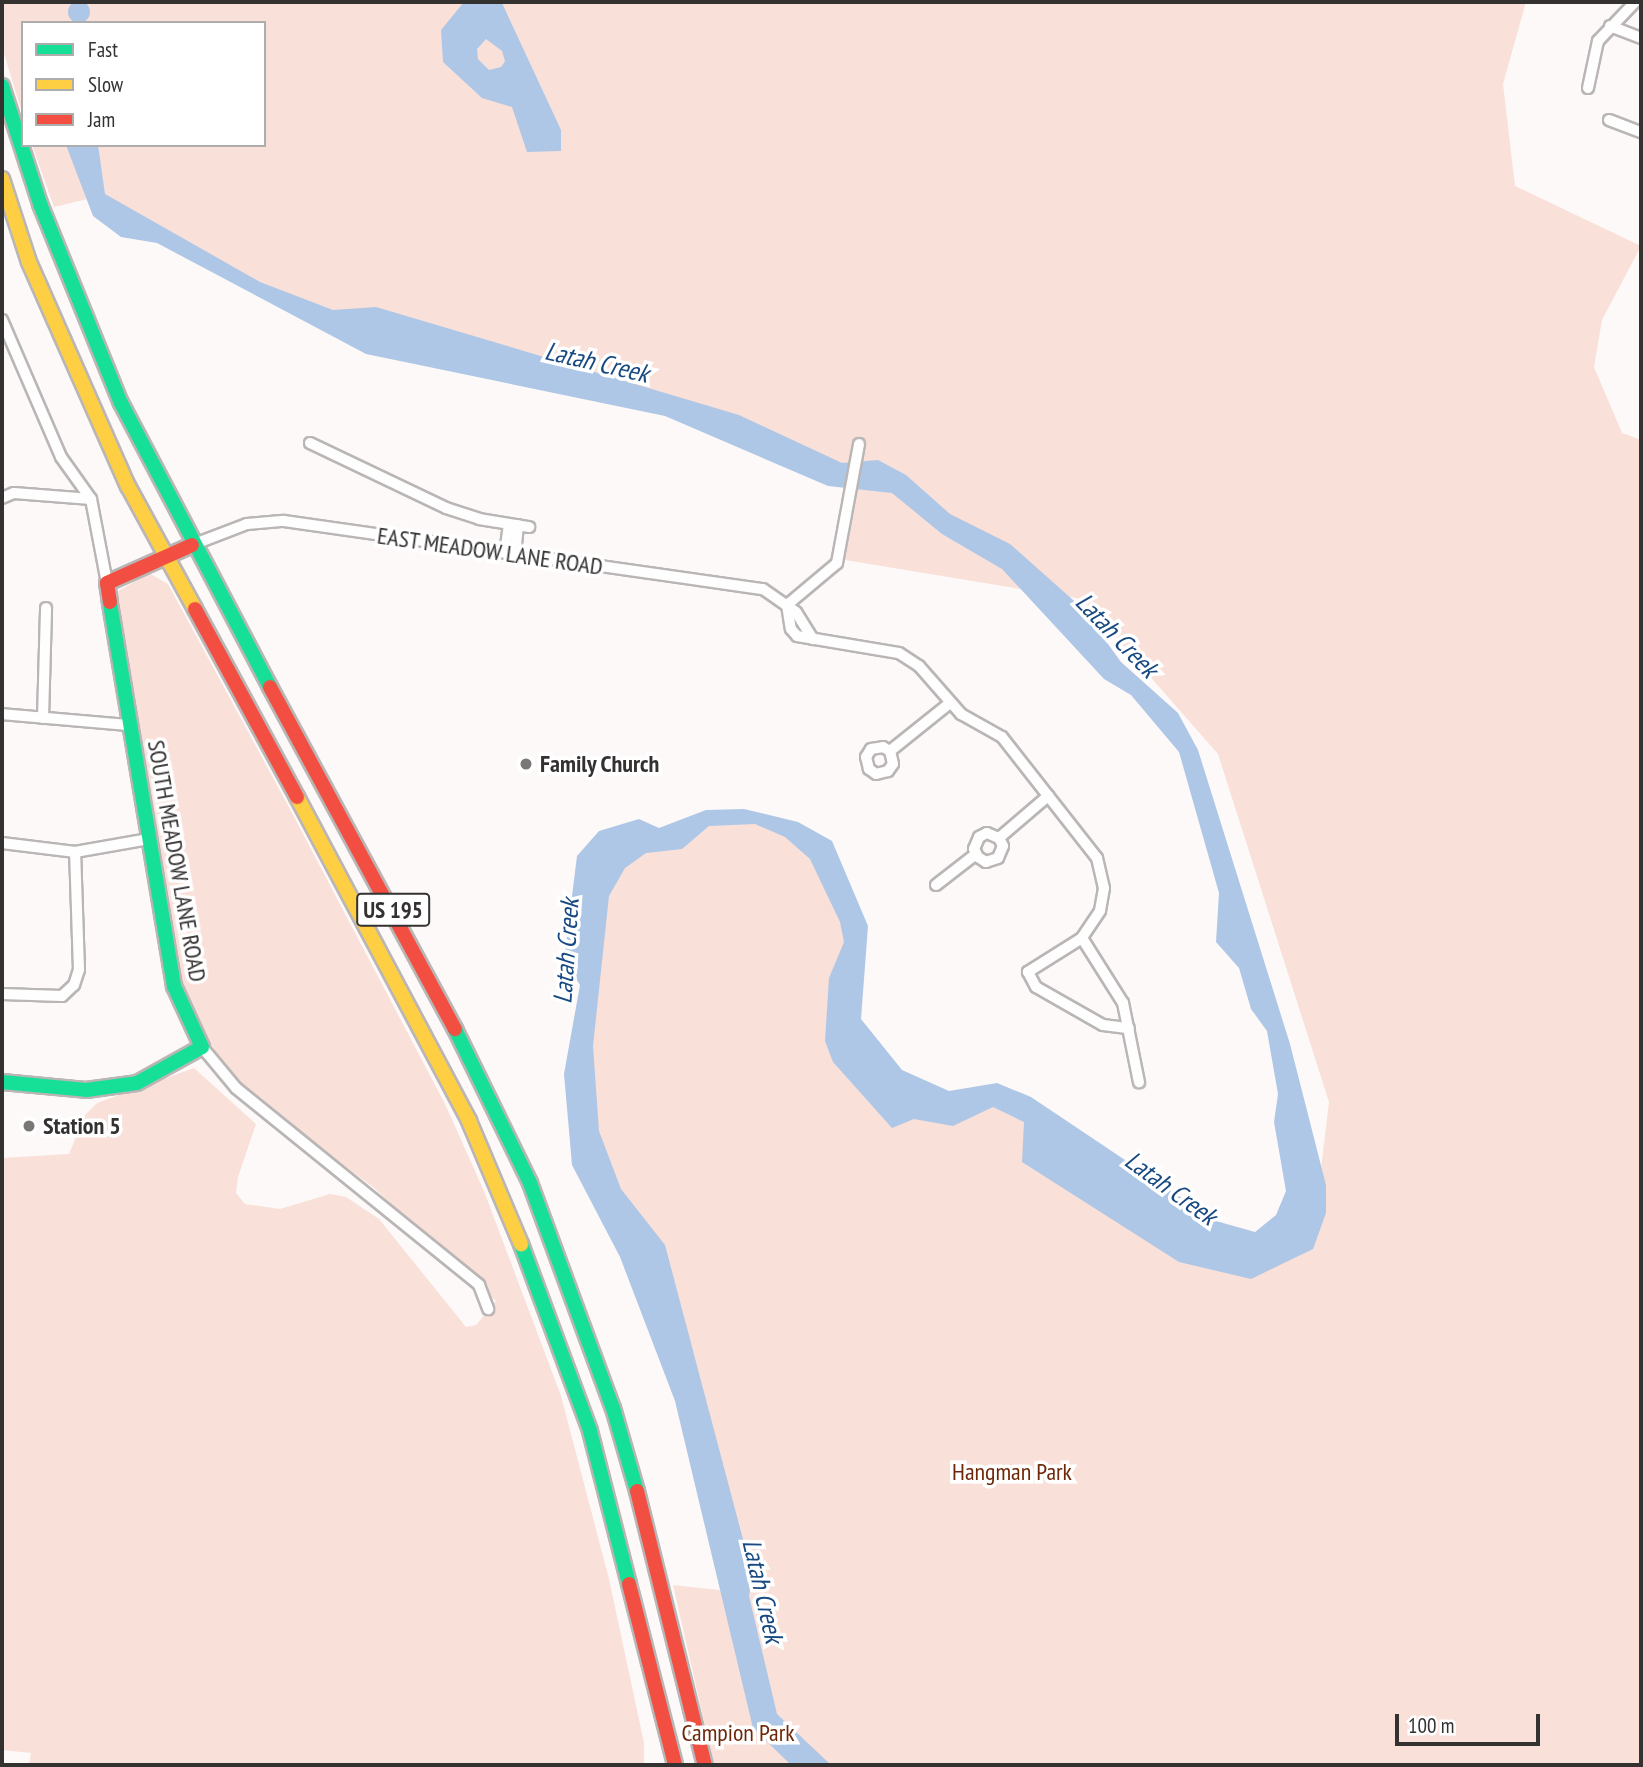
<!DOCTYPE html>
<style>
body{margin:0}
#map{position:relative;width:1643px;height:1767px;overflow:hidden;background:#fdf9f8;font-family:"PT Sans Narrow",sans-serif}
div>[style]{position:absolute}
.green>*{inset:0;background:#f9e0d8}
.water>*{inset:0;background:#aec7e6}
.round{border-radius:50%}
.roads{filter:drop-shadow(2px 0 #b9b6b5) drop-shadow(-2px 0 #b9b6b5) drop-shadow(0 2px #b9b6b5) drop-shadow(0 -2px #b9b6b5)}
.street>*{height:10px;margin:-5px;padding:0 5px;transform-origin:5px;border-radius:5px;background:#fffefe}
.fast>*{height:14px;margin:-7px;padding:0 7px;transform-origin:7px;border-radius:7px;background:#16e098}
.slow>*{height:14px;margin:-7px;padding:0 7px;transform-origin:7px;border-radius:7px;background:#ffcf43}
.jam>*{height:14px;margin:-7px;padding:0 7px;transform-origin:7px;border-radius:7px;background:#f24e42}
.dots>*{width:19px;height:19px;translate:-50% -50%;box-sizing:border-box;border:4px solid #fff;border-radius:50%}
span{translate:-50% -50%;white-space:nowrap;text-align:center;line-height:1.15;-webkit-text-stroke:7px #fff;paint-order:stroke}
.shield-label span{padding:2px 5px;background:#fff;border:2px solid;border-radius:5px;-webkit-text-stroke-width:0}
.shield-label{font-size:23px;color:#343131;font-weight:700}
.street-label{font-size:24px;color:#343131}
.poi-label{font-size:24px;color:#343131;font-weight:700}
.left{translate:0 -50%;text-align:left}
.park-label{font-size:24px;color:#6e2708}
.water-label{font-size:26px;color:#184981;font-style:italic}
.frame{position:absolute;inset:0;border:4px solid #343131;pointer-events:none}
.legend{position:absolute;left:21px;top:21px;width:245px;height:126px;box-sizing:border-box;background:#fff;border:2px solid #aeadad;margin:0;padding:9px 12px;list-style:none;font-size:21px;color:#343131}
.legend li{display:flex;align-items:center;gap:14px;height:35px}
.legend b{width:35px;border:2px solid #aeadad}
.scale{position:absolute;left:1395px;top:1714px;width:145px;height:32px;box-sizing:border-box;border:4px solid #343131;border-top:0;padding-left:9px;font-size:21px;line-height:24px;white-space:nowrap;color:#343131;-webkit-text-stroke:5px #fff;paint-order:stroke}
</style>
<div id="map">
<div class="green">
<i style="clip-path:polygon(2px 2px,1526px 2px,1503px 84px,1515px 186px,1641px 246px,1602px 320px,1594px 367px,1622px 433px,1641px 440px,1641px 1765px,714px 1765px,673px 1585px,737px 1592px,690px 1394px,608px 1198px,581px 1074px,612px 857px,709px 817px,749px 816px,792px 829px,857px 936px,844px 989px,886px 1091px,993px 1095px,1252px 1257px,1321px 1169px,1329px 1102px,1218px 754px,1082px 599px,845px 560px,860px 480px,740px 430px,328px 319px,96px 197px,54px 207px,32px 145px,264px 145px,264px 23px,23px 23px,23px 116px,2px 47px)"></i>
<i style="clip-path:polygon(149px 573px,168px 584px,291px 811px,445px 1104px,484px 1191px,561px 1396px,609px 1579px,644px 1743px,644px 1765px,29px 1765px,31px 1753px,2px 1750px,2px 1158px,69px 1154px,85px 1115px,97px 1103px,194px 1068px,256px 1124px,238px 1177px,236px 1193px,245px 1204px,280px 1209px,330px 1194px,346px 1197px,379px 1219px,466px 1327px,476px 1325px,496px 1301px,373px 1187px,261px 1104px,228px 1070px,195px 1021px,176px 971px,115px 602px,117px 592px)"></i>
</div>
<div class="water">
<i class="round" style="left:68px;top:1px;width:22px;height:22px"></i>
<i style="clip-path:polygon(evenodd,464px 2px,502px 3px,561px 130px,561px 151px,527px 152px,512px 107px,482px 98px,443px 62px,441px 30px,464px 2px,486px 39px,502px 51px,505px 61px,501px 67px,489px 70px,478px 59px,477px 49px,486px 39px)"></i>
<i style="clip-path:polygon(66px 145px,98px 145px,105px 194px,260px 282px,333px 310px,376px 307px,739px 415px,842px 463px,878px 460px,906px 475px,950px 514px,1010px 544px,1082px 608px,1121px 662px,1178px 713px,1198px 750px,1290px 1044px,1326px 1185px,1326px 1213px,1313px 1249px,1251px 1279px,1179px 1262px,1022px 1162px,1024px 1122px,993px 1107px,953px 1126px,914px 1119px,892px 1128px,833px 1062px,825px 1041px,829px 978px,844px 942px,840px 922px,810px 859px,785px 837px,755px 824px,709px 826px,682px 849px,646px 853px,625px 868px,609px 896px,593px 1046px,599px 1131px,621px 1189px,665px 1245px,753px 1577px,749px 1596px,777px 1714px,831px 1765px,791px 1765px,753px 1728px,675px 1401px,620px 1257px,572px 1165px,564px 1074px,580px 985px,564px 960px,577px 856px,599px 831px,639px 819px,659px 828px,706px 810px,744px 809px,798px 822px,832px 841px,868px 926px,861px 1019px,902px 1070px,949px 1091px,997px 1083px,1031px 1097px,1216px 1221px,1255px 1232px,1276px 1215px,1286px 1191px,1274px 1122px,1278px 1094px,1267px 1031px,1251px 1009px,1239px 968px,1216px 942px,1219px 893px,1179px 752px,1131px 695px,1104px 679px,1002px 569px,942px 534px,892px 493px,828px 486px,665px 416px,366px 354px,157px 243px,121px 237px,93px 216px)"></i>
</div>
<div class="roads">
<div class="street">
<i style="left:1610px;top:26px;width:33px;rotate:21deg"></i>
<i style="left:1588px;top:88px;width:48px;rotate:-78deg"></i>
<i style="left:1598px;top:41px;width:54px;rotate:-46.5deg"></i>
<i style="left:1609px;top:120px;width:34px;rotate:21deg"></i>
<i style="left:2px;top:320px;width:149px;rotate:66.7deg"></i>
<i style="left:61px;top:457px;width:52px;rotate:54.5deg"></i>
<i style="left:91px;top:499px;width:86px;rotate:79.2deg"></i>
<i style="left:310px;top:443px;width:151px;rotate:25.5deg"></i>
<i style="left:446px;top:508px;width:35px;rotate:18deg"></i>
<i style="left:479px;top:519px;width:51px;rotate:9.1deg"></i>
<i style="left:2px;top:498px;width:13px;rotate:-23deg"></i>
<i style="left:14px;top:493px;width:77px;rotate:4.5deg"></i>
<i style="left:192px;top:545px;width:59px;rotate:-20.9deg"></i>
<i style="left:247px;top:524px;width:37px;rotate:-5deg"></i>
<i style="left:284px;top:521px;width:484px;rotate:8.1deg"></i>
<i style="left:763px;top:589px;width:40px;rotate:34.9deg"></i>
<i style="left:796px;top:612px;width:32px;rotate:58deg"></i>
<i style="left:505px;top:553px;width:29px;rotate:-82deg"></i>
<i style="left:515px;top:554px;width:29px;rotate:-84deg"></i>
<i style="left:787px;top:605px;width:24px;rotate:81deg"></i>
<i style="left:791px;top:629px;width:9px;rotate:49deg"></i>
<i style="left:797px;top:636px;width:103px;rotate:9.5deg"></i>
<i style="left:899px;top:653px;width:24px;rotate:33deg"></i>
<i style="left:919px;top:666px;width:64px;rotate:48.8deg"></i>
<i style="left:961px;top:714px;width:47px;rotate:29.3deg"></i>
<i style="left:1002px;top:737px;width:154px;rotate:51.9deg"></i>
<i style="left:1097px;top:858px;width:31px;rotate:77deg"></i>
<i style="left:1104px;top:888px;width:23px;rotate:100deg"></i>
<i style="left:1100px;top:911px;width:32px;rotate:124deg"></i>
<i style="left:1082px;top:938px;width:64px;rotate:147.8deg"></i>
<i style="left:1028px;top:972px;width:17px;rotate:62deg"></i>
<i style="left:1036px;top:987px;width:77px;rotate:29.6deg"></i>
<i style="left:1103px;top:1025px;width:26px;rotate:7deg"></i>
<i style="left:787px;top:605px;width:65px;rotate:-40deg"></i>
<i style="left:837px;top:563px;width:121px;rotate:-79.5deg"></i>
<i style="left:2px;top:714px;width:127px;rotate:5deg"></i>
<i style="left:43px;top:718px;width:110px;rotate:-88.4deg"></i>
<i style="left:890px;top:751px;width:13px;rotate:77deg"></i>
<i style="left:893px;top:764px;width:9px;rotate:126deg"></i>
<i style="left:888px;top:771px;width:12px;rotate:166deg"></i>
<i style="left:876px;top:774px;width:9px;rotate:-144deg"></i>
<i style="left:869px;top:769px;width:12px;rotate:-104deg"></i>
<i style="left:866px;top:757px;width:9px;rotate:-58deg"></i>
<i style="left:871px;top:749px;width:12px;rotate:-9deg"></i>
<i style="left:883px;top:747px;width:8px;rotate:30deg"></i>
<i style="left:890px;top:751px;width:77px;rotate:-38.7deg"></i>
<i style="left:999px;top:838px;width:9px;rotate:63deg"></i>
<i style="left:1003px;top:846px;width:13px;rotate:113deg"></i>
<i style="left:998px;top:858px;width:13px;rotate:162deg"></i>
<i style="left:986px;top:862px;width:9px;rotate:-148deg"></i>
<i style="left:978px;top:857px;width:9px;rotate:-117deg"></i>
<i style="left:974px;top:849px;width:13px;rotate:-67deg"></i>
<i style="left:979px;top:837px;width:9px;rotate:-27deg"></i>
<i style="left:987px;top:833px;width:13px;rotate:23deg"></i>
<i style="left:999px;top:838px;width:65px;rotate:-40.6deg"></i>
<i style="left:2px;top:843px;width:74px;rotate:7deg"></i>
<i style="left:75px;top:852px;width:75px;rotate:-10deg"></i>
<i style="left:936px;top:885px;width:51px;rotate:-37.8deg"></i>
<i style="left:1082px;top:938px;width:77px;rotate:57.8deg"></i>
<i style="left:1123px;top:1003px;width:81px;rotate:78.6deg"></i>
<i style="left:2px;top:994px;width:60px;rotate:1.9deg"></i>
<i style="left:62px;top:996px;width:16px;rotate:-43deg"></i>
<i style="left:74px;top:985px;width:16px;rotate:-72deg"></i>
<i style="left:79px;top:970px;width:118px;rotate:-91.9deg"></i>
<i style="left:202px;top:1047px;width:53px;rotate:50.3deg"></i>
<i style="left:236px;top:1088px;width:313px;rotate:39deg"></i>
<i style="left:479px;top:1285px;width:26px;rotate:69deg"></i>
</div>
<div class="fast">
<i style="left:2px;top:86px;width:124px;rotate:72.1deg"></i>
<i style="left:40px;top:204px;width:215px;rotate:67.9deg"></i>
<i style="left:121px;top:403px;width:321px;rotate:62.3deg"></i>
<i style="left:455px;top:1029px;width:171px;rotate:64deg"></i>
<i style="left:530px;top:1183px;width:240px;rotate:69.8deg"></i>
<i style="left:613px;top:1408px;width:86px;rotate:73.9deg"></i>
<i style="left:2px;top:1082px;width:84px;rotate:5.4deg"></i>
<i style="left:86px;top:1090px;width:51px;rotate:-7.8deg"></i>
<i style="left:137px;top:1083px;width:74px;rotate:-29deg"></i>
<i style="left:202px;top:1047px;width:67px;rotate:-114.7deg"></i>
<i style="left:174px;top:986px;width:389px;rotate:-99.5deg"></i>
<i style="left:521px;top:1244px;width:199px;rotate:69.7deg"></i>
<i style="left:590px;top:1431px;width:158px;rotate:75.7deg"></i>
</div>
<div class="slow">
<i style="left:2px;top:179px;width:87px;rotate:72deg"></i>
<i style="left:29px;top:262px;width:245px;rotate:66.2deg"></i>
<i style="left:128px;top:486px;width:140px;rotate:61.4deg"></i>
<i style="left:297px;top:797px;width:367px;rotate:62deg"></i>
<i style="left:469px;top:1121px;width:134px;rotate:67.1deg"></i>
</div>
<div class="jam">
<i style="left:110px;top:602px;width:19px;rotate:-99deg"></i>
<i style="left:107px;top:583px;width:93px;rotate:-24.1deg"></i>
<i style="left:195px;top:609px;width:214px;rotate:61.5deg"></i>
<i style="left:270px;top:687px;width:389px;rotate:61.6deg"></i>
<i style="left:637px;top:1491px;width:282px;rotate:76.1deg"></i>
<i style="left:629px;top:1584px;width:187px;rotate:75.7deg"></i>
</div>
</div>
<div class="dots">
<i style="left:526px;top:764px;background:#7a7777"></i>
<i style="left:29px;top:1126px;background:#7a7777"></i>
</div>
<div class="shield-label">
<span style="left:393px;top:910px">US 195</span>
</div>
<div class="street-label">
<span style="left:490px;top:551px;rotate:8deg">EAST MEADOW LANE ROAD</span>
<span style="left:177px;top:861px;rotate:80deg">SOUTH MEADOW LANE ROAD</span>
</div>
<div class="poi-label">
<span class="left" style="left:540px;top:764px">Family Church</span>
<span class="left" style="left:43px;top:1126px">Station 5</span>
</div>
<div class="park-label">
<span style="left:1012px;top:1472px">Hangman Park</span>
<span style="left:738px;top:1733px">Campion Park</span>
</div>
<div class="water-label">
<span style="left:597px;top:362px;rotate:13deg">Latah Creek</span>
<span style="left:1117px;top:635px;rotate:46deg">Latah Creek</span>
<span style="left:566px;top:951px;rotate:-86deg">Latah Creek</span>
<span style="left:1171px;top:1188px;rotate:36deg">Latah Creek</span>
<span style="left:763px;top:1591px;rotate:77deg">Latah Creek</span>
</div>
<div class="frame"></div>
<ul class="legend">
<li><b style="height:9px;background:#16e098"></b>Fast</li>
<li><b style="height:9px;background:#ffcf43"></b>Slow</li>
<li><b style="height:9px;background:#f24e42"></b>Jam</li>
</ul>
<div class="scale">100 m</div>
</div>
